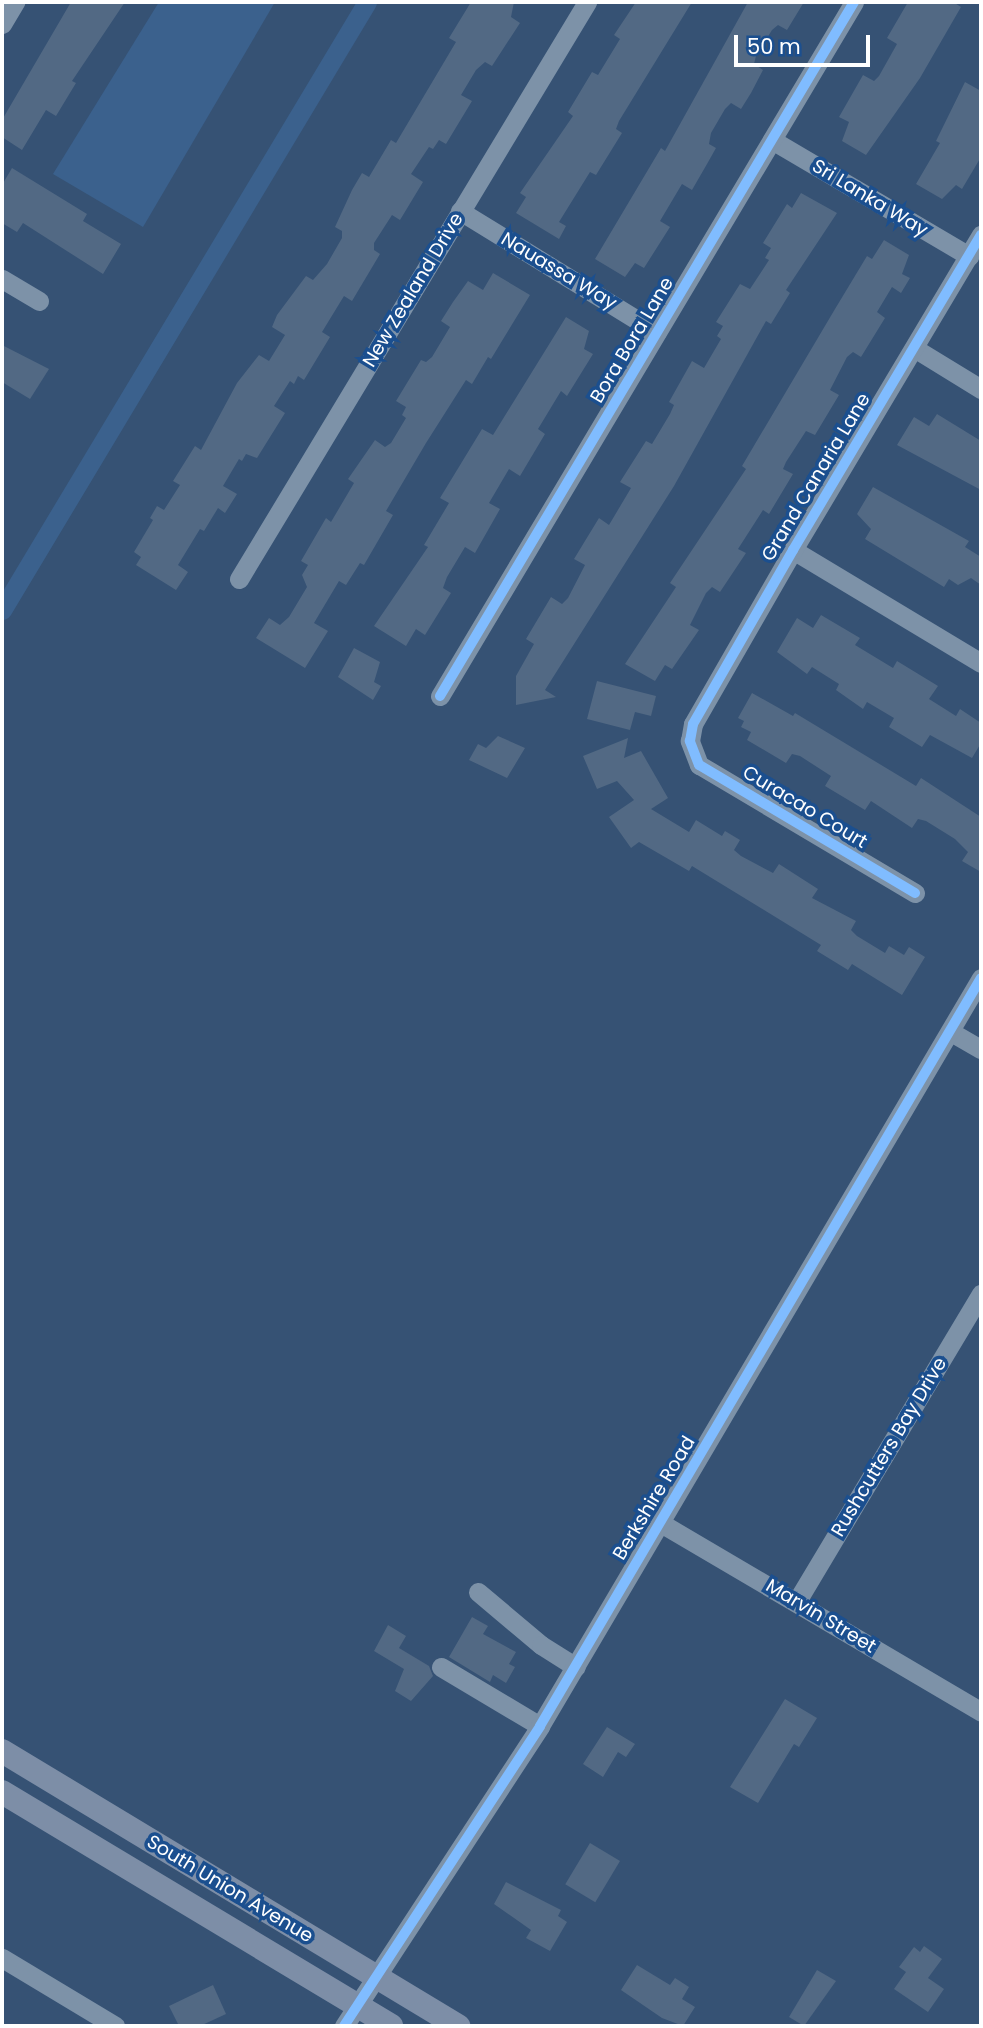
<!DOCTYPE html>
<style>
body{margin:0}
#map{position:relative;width:983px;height:2028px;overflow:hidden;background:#365274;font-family:Poppins,sans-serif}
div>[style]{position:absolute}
.water>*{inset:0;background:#3b618d}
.canal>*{height:19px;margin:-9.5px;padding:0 9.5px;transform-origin:9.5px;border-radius:9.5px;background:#3b618d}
.building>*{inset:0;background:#526984;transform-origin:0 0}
.minor>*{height:19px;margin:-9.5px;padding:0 9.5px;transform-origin:9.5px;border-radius:9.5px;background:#7d92a8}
.major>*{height:24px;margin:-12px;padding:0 12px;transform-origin:12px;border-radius:12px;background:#7d8ea7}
.cycleway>*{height:10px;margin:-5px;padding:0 5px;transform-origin:5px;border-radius:5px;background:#80bcff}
span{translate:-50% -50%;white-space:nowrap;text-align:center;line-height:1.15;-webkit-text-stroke:7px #1b4f8f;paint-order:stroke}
.street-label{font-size:19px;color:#fff}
.frame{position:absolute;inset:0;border:4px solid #fff;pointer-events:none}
.scale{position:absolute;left:734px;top:35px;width:136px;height:32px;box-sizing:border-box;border:4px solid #fff;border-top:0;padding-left:9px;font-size:21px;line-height:24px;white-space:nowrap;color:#fff;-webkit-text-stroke:5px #1b4f8f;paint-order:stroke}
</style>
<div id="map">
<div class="water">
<i style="clip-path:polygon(159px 2px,275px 2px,143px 227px,53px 174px)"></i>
</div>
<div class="canal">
<i style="left:2px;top:610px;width:709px;rotate:-59.02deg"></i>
</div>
<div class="building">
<i style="clip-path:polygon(71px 2px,125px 2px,72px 81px,76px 83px,56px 116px,46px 110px,22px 150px,2px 137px,2px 120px)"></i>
<i style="clip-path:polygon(471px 2px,514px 2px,511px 17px,520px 23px,492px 66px,485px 62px,476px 70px,461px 95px,472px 101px,446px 144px,439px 140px,433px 149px,429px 147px,411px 174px,423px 182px,400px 220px,392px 215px,374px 243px,374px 250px,380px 254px,352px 301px,344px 296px,322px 332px,330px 337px,304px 380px,298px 376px,294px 384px,290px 381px,274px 406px,285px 413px,257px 458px,246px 454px,242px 461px,239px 459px,223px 486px,237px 494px,225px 513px,218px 508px,204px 531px,200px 529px,178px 565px,188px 572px,176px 590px,136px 565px,141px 557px,134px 552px,153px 520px,150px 518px,157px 506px,164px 510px,180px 485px,173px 481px,195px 446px,201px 450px,237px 383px,259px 355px,269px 361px,285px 335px,272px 327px,277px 315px,306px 276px,313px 280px,327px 264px,342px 238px,342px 231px,335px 227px,352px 190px,362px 173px,369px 177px,391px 140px,396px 143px,456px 42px,449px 38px)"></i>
<i style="clip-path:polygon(636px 2px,692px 2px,619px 121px,616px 129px,622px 133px,596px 175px,590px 172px,559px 222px,566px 226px,559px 239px,516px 213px,526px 197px,520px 193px,573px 116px,568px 112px,592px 72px,598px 75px,620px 39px,614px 35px)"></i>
<i style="clip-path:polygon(748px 2px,804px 2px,787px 30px,778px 25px,772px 30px,756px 56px,754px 64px,763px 70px,751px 93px,741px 109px,731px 103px,725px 109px,711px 133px,709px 144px,716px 148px,707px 164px,692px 190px,682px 184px,660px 221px,670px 227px,644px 268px,635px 263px,625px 277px,595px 259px,661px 148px,665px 151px)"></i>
<i style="clip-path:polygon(908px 2px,953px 2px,961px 7px,920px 78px,866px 155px,842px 141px,849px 122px,839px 117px,863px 75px,874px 81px,879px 76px,897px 44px,887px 38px)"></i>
<i style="clip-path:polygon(965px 82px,981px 91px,981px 157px,962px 189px,956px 185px,942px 199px,916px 184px,940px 143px,936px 141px)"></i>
<i style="clip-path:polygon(12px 168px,87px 214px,83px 221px,121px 244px,103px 274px,23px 223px,17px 232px,2px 223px,2px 185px)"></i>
<i style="clip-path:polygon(801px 193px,837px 213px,786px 290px,790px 293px,771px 324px,766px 321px,674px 486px,545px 690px,556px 697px,516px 705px,516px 676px,534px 644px,526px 639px,551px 597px,562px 604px,568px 598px,585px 565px,574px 559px,599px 518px,609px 525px,631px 488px,620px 482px,646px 441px,652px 444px,670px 414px,674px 405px,669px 402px,692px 361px,704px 368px,721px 339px,717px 336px,723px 326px,716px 322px,740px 284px,750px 289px,769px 260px,765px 258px,771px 248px,763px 243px,787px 204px,792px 208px)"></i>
<i style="clip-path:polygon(884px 240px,909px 255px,902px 274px,910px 278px,901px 293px,892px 287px,877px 312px,885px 318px,861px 357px,853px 352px,847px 357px,830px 390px,839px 395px,815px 435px,806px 431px,786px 462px,783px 469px,793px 474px,769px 514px,763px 510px,738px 549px,746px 553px,720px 592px,712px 587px,706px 593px,690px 625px,699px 630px,672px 669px,665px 665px,655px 681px,625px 664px,676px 587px,670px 583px,746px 469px,742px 466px,835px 309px,867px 256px,872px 259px)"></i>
<i style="clip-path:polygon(493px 273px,530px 295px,491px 359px,488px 357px,472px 384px,466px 380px,426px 443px,386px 511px,393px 515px,364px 565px,360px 563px,346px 585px,339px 581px,314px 623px,328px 631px,305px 668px,256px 638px,269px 618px,280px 625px,289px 617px,307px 587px,302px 575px,308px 565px,301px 561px,326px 518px,331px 522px,354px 483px,348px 479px,375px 440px,385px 447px,391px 443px,406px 418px,402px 415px,406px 407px,396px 401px,421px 360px,426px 362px,432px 357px,450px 327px,441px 321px,453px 302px,468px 281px,483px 290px)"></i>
<i style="clip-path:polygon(566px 317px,589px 331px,584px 349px,593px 354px,567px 396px,561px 391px,538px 429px,545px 434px,520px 476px,509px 469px,489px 503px,500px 509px,475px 553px,465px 547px,447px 577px,443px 588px,451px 593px,425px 635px,416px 629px,406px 646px,374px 626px,428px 547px,424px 545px,449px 503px,440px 498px,482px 429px,493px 435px)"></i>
<i style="clip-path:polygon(2px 345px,49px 369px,30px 399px,2px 382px)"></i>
<i style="clip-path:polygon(937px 414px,981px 441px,981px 490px,897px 445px,914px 417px,929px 426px)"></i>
<i style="clip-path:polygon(873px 487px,969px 541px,965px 547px,981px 557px,981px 585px,971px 578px,958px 585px,949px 579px,944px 587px,865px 539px,871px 529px,857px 514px)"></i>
<i style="clip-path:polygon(821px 615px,860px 638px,855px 645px,893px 668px,897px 661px,938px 686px,929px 699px,956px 716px,960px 709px,981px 723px,981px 743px,972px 758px,930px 735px,922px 747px,889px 727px,894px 718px,867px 702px,863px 709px,836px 690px,839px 684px,812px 667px,807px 674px,777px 652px,797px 618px,813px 628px)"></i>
<i style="clip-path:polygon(354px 648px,380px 662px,374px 682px,381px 686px,373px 700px,338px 677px)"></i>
<i style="clip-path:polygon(597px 681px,656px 696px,651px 716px,635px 712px,630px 730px,587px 719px)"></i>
<i style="clip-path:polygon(752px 693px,793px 716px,795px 713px,916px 786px,921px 778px,981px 817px,981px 872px,962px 861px,968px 852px,955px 839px,926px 821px,918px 819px,912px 828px,871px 801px,865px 810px,825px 786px,831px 776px,800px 756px,792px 754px,786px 763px,747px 740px,751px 732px,741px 727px,744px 721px,738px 718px)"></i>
<i style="clip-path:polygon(498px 736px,525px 748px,507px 778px,469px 760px,478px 744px,486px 748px)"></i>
<i style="clip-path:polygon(628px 738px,624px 758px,641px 751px,668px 798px,651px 809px,689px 832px,696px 820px,722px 836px,725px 831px,740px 840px,734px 850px,741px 856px,773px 873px,779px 864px,818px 889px,812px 898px,856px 921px,851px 930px,857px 936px,885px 953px,889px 946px,904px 955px,909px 947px,925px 957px,902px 995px,852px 964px,848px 970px,817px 951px,821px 945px,692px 866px,689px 871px,639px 842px,631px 848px,609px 817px,634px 800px,617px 781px,597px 789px,583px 756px)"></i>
<i style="clip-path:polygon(472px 1617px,488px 1626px,483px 1634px,516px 1652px,509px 1664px,515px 1667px,506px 1683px,493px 1675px,490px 1682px,449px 1657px)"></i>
<i style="clip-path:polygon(388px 1625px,406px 1636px,399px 1648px,429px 1666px,433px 1676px,411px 1701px,395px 1691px,404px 1669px,374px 1651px)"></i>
<i style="clip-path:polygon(785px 1699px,817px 1718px,799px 1747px,794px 1744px,758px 1803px,730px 1787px)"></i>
<i style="clip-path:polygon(607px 1727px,635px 1744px,626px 1757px,618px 1752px,603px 1777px,583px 1764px)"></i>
<i style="left:590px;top:1843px;width:35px;height:48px;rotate:31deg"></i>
<i style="clip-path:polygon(506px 1882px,561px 1910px,558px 1916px,567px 1922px,550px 1951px,526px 1938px,531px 1930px,494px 1904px)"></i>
<i style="clip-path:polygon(924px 1946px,942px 1959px,928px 1978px,944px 1989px,928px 2012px,894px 1989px,906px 1972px,899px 1967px,914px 1947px,920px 1952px)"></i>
<i style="clip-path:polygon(637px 1965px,670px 1985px,675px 1978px,689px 1987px,682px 1999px,695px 2007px,683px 2026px,662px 2018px,621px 1990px)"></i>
<i style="clip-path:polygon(817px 1970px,836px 1981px,804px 2026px,789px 2017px)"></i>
<i style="clip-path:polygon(213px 1985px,226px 2014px,200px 2026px,179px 2026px,169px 2006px)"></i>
</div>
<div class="minor">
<i style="left:2px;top:24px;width:26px;rotate:-59deg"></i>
<i style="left:772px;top:140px;width:229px;rotate:30.5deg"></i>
<i style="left:460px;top:211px;width:231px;rotate:31.6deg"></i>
<i style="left:2px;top:279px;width:43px;rotate:30.7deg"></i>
<i style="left:914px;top:348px;width:79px;rotate:31.5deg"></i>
<i style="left:793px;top:550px;width:219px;rotate:31deg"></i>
<i style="left:239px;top:579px;width:674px;rotate:-58.9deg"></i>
<i style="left:440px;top:696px;width:808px;rotate:-59.18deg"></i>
<i style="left:915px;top:893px;width:251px;rotate:-149.3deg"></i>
<i style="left:699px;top:765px;width:26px;rotate:-111deg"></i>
<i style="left:690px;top:741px;width:17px;rotate:-80deg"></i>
<i style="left:693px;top:724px;width:201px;rotate:-60.1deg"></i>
<i style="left:793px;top:550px;width:367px;rotate:-59.2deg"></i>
<i style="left:951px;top:1032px;width:34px;rotate:30deg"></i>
<i style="left:659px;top:1522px;width:374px;rotate:30.5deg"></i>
<i style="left:478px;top:1592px;width:82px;rotate:40.1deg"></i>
<i style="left:541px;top:1645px;width:41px;rotate:32.2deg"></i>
<i style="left:797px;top:1601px;width:358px;rotate:-59.1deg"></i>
<i style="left:441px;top:1667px;width:115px;rotate:30.8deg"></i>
<i style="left:2px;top:1958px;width:132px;rotate:31deg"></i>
<i style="left:344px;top:2026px;width:358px;rotate:-56.8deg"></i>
<i style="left:540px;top:1726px;width:868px;rotate:-59.48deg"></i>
</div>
<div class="major">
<i style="left:2px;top:1751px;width:533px;rotate:31.09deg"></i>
<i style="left:2px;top:1792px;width:454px;rotate:31deg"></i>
</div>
<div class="cycleway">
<i style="left:440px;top:696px;width:808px;rotate:-59.18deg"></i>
<i style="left:915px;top:893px;width:251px;rotate:-149.3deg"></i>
<i style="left:699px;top:765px;width:26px;rotate:-111deg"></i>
<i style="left:690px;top:741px;width:17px;rotate:-80deg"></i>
<i style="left:693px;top:724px;width:201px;rotate:-60.1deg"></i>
<i style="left:793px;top:550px;width:367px;rotate:-59.2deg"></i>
<i style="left:344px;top:2026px;width:358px;rotate:-56.8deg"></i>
<i style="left:540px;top:1726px;width:868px;rotate:-59.48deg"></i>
</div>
<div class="street-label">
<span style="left:870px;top:198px;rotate:31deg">Sri Lanka Way</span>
<span style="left:559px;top:271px;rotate:31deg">Nauassa Way</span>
<span style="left:413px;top:290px;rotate:-59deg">New Zealand Drive</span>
<span style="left:632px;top:340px;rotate:-59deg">Bora Bora Lane</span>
<span style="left:816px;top:477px;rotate:-59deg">Grand Canaria Lane</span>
<span style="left:805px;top:807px;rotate:31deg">Curacao Court</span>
<span style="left:889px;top:1447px;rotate:-59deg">Rushcutters Bay Drive</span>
<span style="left:654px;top:1498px;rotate:-59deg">Berkshire Road</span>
<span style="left:821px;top:1616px;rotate:31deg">Marvin Street</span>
<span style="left:230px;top:1889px;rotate:31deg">South Union Avenue</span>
</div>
<div class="frame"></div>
<div class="scale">50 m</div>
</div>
